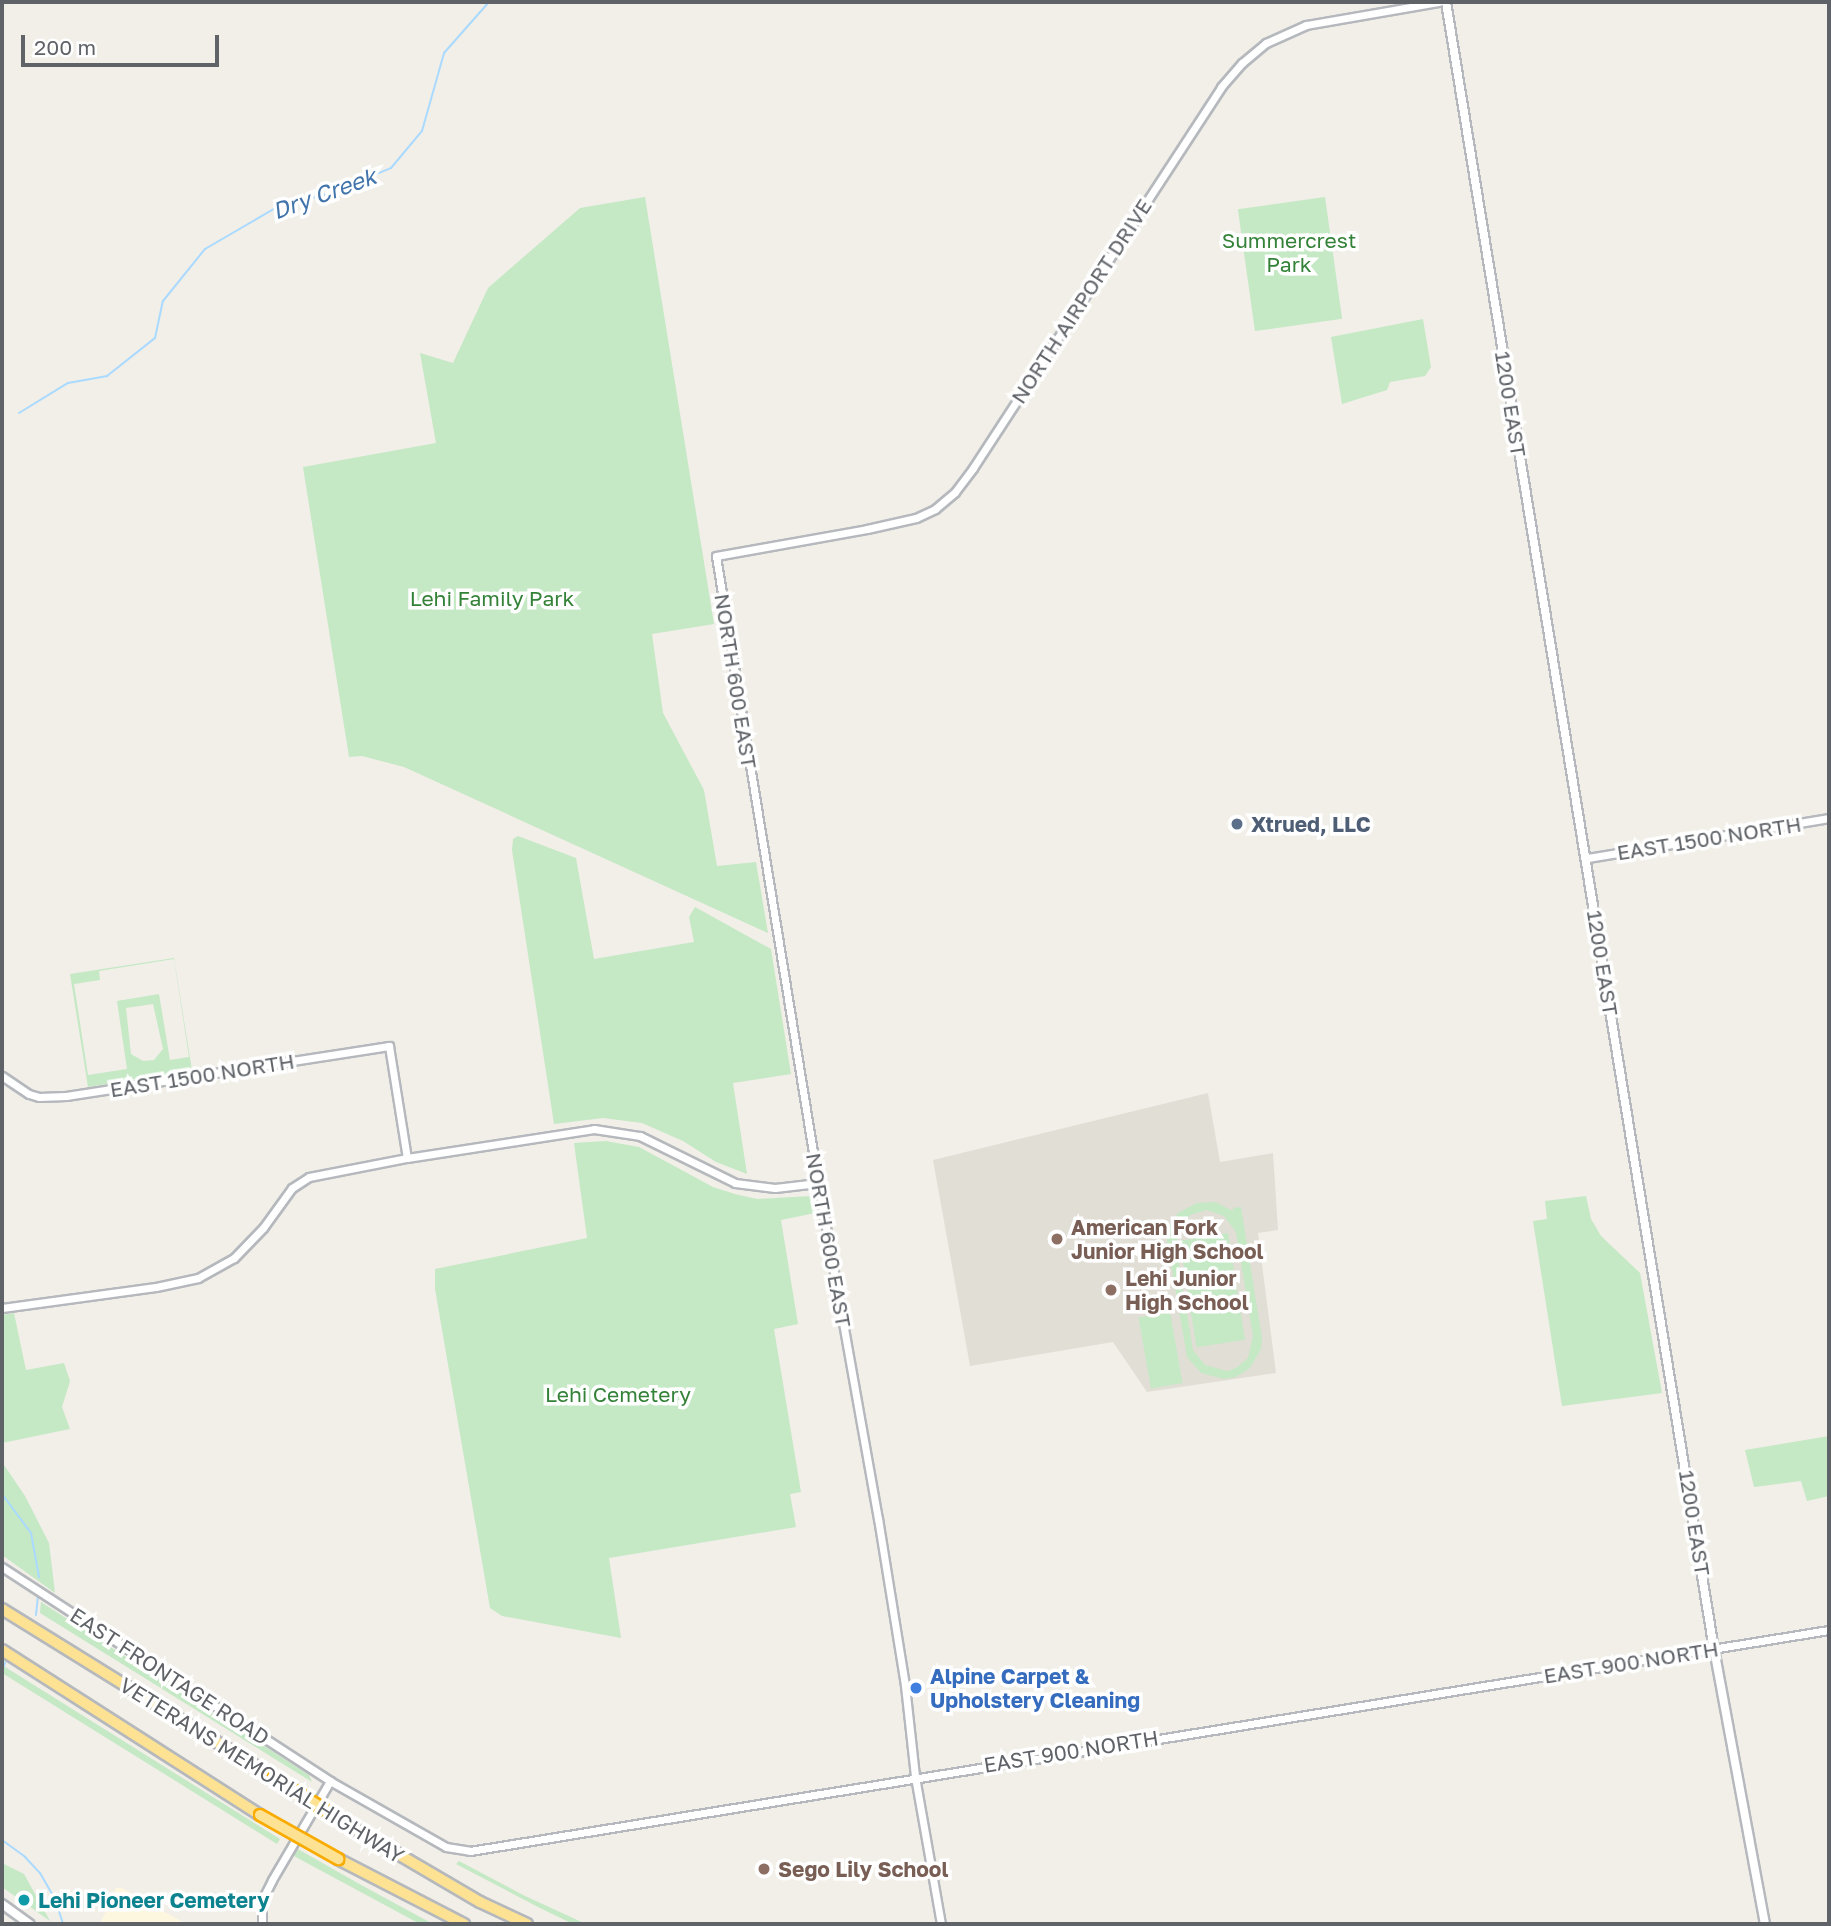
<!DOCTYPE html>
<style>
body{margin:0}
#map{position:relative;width:1831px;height:1926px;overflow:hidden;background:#f1efe8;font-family:"Golos Text",sans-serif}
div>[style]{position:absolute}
.commercial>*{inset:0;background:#fef7e0}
.education>*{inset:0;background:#e1ded6}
.green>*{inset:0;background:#c5e8c5;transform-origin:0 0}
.stream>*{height:2px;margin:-1px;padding:0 1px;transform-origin:1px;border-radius:1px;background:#aadaff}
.roads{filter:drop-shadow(2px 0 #b5b8bc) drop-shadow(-2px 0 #b5b8bc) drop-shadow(0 2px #b5b8bc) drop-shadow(0 -2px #b5b8bc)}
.tertiary>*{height:7px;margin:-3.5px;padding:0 3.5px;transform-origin:3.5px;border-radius:3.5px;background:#fff}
.secondary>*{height:8px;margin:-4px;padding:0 4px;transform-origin:4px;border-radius:4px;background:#fff}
.motorway>*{height:10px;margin:-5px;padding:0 5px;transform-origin:5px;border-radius:5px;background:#fde293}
.bridges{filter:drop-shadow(2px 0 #f9ab00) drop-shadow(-2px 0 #f9ab00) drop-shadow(0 2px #f9ab00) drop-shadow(0 -2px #f9ab00)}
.motorway-bridge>*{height:10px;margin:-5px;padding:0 5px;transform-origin:5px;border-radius:5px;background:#fde293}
.dots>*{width:19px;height:19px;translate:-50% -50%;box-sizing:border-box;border:4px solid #fff;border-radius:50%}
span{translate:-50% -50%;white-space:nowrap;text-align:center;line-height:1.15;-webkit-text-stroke:7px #fff;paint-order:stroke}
.park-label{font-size:21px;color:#348238}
.street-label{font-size:21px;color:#5f6368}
.service-label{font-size:21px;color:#4e5e75;font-weight:700}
.left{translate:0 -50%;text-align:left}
.education-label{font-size:21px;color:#785e54;font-weight:700}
.shop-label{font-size:21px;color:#366cbe;font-weight:700}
.culture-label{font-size:21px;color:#0d838f;font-weight:700}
.water-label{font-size:23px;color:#4174aa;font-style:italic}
.frame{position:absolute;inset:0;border:4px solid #5f6368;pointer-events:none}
.scale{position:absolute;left:21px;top:35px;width:198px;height:32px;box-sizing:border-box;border:4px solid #5f6368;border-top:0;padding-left:9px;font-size:21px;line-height:24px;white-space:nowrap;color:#5f6368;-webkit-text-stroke:5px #fff;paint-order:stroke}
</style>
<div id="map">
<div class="commercial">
<i style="clip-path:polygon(116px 1888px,122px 1888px,186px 1924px,100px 1924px)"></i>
</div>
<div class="education">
<i style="clip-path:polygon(1208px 1093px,1220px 1162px,1273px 1153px,1278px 1230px,1258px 1233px,1276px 1373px,1147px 1392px,1113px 1342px,970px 1366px,933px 1160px)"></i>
</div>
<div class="green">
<i style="clip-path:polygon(645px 197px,714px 624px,652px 634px,663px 713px,704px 790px,717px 866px,756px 862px,768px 933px,404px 767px,362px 756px,349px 757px,303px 467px,436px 443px,420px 353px,453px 363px,488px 288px,580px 208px)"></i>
<i style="left:1325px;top:197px;width:123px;height:88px;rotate:82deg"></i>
<i style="clip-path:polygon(1423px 319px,1431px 367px,1425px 376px,1390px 382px,1387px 390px,1342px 404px,1331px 337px)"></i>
<i style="clip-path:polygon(518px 836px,576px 858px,594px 959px,694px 942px,689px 917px,695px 907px,771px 949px,791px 1074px,733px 1083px,747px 1174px,716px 1162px,683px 1141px,642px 1123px,603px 1118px,554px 1124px,512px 850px,513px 839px)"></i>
<i style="clip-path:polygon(evenodd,174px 958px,192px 1070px,88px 1087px,70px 974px,174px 958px,174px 959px,189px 1057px,170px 1060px,159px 994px,117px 1001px,127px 1069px,88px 1075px,74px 984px,100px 980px,99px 971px,174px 959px,174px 958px,153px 1004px,163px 1049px,154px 1060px,143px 1061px,131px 1054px,126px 1008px,153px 1004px)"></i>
<i style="clip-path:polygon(606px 1141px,639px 1147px,713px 1187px,735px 1194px,757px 1199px,811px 1196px,815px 1213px,781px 1220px,798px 1324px,774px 1329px,801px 1492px,790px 1494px,796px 1527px,609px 1558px,621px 1638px,502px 1616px,490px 1608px,435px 1289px,435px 1269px,587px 1238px,574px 1143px)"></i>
<i style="clip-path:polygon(1586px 1196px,1591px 1219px,1601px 1236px,1640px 1273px,1662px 1393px,1562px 1406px,1533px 1221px,1547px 1219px,1545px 1201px)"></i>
<i style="clip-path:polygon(evenodd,1215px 1202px,1233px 1211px,1233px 1208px,1241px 1207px,1262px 1338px,1261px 1349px,1250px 1368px,1236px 1377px,1224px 1379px,1201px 1373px,1187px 1357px,1167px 1241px,1169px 1227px,1178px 1213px,1197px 1203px,1215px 1202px,1207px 1210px,1224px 1216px,1236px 1232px,1253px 1336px,1248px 1358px,1236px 1368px,1227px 1371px,1205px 1365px,1193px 1350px,1176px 1246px,1181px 1224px,1192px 1214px,1207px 1210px)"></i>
<i style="left:1228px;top:1233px;width:108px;height:49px;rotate:81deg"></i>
<i style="left:1170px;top:1312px;width:72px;height:32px;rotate:80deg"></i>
<i style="clip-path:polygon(14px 1313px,26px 1370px,64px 1363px,70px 1381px,62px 1407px,70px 1429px,2px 1443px,2px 1315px)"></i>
<i style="clip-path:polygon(1829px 1436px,1829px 1496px,1807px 1501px,1801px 1481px,1754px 1487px,1745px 1450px)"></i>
<i style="clip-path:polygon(2px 1462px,25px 1496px,49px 1543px,55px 1593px,2px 1555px)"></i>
<i style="clip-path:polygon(41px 1602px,309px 1775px,312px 1782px,40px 1613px)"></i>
<i style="clip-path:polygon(2px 1665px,280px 1839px,277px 1844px,2px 1673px)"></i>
<i style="clip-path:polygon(296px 1848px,363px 1886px,433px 1924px,420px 1924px,292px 1855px)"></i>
<i style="clip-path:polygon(459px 1861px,523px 1895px,586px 1924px,573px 1924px,538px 1907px,456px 1864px)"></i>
<i style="clip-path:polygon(2px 1863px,24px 1874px,50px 1921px,2px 1887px)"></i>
</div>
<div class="stream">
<i style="left:19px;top:413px;width:57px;rotate:-31.5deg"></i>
<i style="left:68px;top:383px;width:40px;rotate:-10deg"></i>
<i style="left:107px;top:376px;width:61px;rotate:-38.4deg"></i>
<i style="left:155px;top:338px;width:38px;rotate:-78deg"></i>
<i style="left:163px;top:301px;width:67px;rotate:-51.1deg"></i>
<i style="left:205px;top:249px;width:86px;rotate:-30.2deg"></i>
<i style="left:279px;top:206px;width:46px;rotate:-13.7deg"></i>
<i style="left:324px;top:195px;width:72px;rotate:-21.9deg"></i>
<i style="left:391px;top:168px;width:48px;rotate:-50deg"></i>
<i style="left:422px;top:131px;width:81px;rotate:-74.2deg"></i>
<i style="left:444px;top:53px;width:68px;rotate:-48.6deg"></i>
<i style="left:2px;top:1494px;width:49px;rotate:53.4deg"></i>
<i style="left:31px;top:1533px;width:45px;rotate:79.7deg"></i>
<i style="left:36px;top:1615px;width:18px;rotate:-84deg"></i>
<i style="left:2px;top:1670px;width:8px;rotate:-67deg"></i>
<i style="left:2px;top:1840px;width:29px;rotate:36deg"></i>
<i style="left:25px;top:1857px;width:22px;rotate:47deg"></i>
<i style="left:40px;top:1873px;width:30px;rotate:60deg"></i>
<i style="left:55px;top:1899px;width:25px;rotate:72deg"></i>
</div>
<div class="roads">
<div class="tertiary">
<i style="left:1588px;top:858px;width:244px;rotate:-9.4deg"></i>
<i style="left:2px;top:1076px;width:32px;rotate:34deg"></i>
<i style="left:29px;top:1094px;width:10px;rotate:17deg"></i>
<i style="left:39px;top:1097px;width:27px;rotate:-2deg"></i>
<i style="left:66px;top:1096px;width:327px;rotate:-8.8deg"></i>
<i style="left:389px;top:1046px;width:113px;rotate:80.9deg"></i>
<i style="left:2px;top:1308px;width:155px;rotate:-7.8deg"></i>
<i style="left:156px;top:1287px;width:43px;rotate:-12.1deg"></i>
<i style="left:198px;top:1278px;width:41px;rotate:-29.1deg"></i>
<i style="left:234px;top:1258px;width:42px;rotate:-46deg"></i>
<i style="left:263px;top:1228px;width:49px;rotate:-54.1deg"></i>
<i style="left:292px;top:1188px;width:20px;rotate:-33deg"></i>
<i style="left:309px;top:1177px;width:100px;rotate:-11deg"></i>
<i style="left:407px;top:1158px;width:189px;rotate:-8.8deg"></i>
<i style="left:594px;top:1129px;width:47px;rotate:8.7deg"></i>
<i style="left:640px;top:1136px;width:106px;rotate:26.3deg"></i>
<i style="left:735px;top:1183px;width:40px;rotate:7.1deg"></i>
<i style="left:775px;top:1188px;width:43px;rotate:-6.6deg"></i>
<i style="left:2px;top:1567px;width:392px;rotate:33.1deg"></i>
<i style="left:330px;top:1781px;width:133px;rotate:29.6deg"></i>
<i style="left:446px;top:1847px;width:24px;rotate:9deg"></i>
<i style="left:470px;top:1851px;width:1377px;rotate:-9.24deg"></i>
<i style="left:262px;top:1924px;width:24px;rotate:-90deg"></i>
<i style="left:262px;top:1900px;width:22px;rotate:-63deg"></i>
<i style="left:272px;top:1880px;width:115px;rotate:-59.6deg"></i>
<i style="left:941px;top:1924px;width:150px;rotate:-100deg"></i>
<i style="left:915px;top:1776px;width:92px;rotate:-96.3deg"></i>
<i style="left:905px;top:1685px;width:168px;rotate:-99.2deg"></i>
<i style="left:878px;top:1519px;width:341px;rotate:-100.1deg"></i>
<i style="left:818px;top:1183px;width:635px;rotate:-99.24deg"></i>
<i style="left:716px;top:556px;width:153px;rotate:-10.1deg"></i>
<i style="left:867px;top:529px;width:50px;rotate:-12.7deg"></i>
<i style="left:916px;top:518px;width:21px;rotate:-25deg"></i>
<i style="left:935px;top:509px;width:26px;rotate:-40deg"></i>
<i style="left:955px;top:492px;width:30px;rotate:-53deg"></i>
<i style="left:973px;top:468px;width:455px;rotate:-56.9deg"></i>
<i style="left:1221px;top:87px;width:32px;rotate:-49deg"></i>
<i style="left:1242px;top:63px;width:31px;rotate:-40deg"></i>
<i style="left:1266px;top:43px;width:44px;rotate:-24.2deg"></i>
<i style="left:1306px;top:25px;width:135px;rotate:-9.8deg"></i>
</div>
<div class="secondary">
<i style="left:1446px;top:2px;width:1669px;rotate:80.76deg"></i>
<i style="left:1714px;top:1649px;width:280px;rotate:79.5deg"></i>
<i style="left:2px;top:1904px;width:34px;rotate:36deg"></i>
</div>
<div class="motorway">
<i style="left:2px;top:1609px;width:319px;rotate:31.8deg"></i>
<i style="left:2px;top:1650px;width:306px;rotate:32.6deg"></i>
<i style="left:352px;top:1827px;width:148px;rotate:30.4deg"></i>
<i style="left:480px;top:1902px;width:52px;rotate:25.1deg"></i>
<i style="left:338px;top:1859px;width:142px;rotate:27.3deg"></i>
</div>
</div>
<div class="bridges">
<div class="motorway-bridge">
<i style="left:273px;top:1777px;width:93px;rotate:32.3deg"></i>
<i style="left:260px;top:1815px;width:90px;rotate:29.4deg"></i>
</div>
</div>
<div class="dots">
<i style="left:1237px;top:824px;background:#5c6f8a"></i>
<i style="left:1057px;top:1239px;background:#8d6e63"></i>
<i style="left:1111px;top:1290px;background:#8d6e63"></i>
<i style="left:916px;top:1688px;background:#3f7fe0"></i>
<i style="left:764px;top:1869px;background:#8d6e63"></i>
<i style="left:24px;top:1900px;background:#0f9aa8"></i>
</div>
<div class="park-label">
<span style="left:1289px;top:252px">Summercrest<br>Park</span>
<span style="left:492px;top:598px">Lehi Family Park</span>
<span style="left:618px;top:1394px">Lehi Cemetery</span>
</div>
<div class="street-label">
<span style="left:1081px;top:301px;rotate:-57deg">NORTH AIRPORT DRIVE</span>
<span style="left:1511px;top:404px;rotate:81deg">1200 EAST</span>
<span style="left:736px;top:681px;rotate:81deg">NORTH 600 EAST</span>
<span style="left:1709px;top:838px;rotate:-9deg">EAST 1500 NORTH</span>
<span style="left:1603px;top:963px;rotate:81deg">1200 EAST</span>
<span style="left:202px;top:1075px;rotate:-9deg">EAST 1500 NORTH</span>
<span style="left:829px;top:1240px;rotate:80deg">NORTH 600 EAST</span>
<span style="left:1695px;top:1523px;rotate:81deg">1200 EAST</span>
<span style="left:1631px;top:1662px;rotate:-9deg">EAST 900 NORTH</span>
<span style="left:170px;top:1676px;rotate:33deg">EAST FRONTAGE ROAD</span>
<span style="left:1071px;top:1751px;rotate:-9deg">EAST 900 NORTH</span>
<span style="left:262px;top:1770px;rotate:32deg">VETERANS MEMORIAL HIGHWAY</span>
</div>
<div class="service-label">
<span class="left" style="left:1251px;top:824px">Xtrued, LLC</span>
</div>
<div class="education-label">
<span class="left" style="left:1071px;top:1239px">American Fork<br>Junior High School</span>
<span class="left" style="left:1125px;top:1290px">Lehi Junior<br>High School</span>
<span class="left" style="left:778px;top:1869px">Sego Lily School</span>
</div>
<div class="shop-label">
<span class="left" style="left:930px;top:1688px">Alpine Carpet &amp;<br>Upholstery Cleaning</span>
</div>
<div class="culture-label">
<span class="left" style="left:38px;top:1900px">Lehi Pioneer Cemetery</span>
</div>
<div class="water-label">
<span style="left:324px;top:193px;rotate:-20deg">Dry Creek</span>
</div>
<div class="frame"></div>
<div class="scale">200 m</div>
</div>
